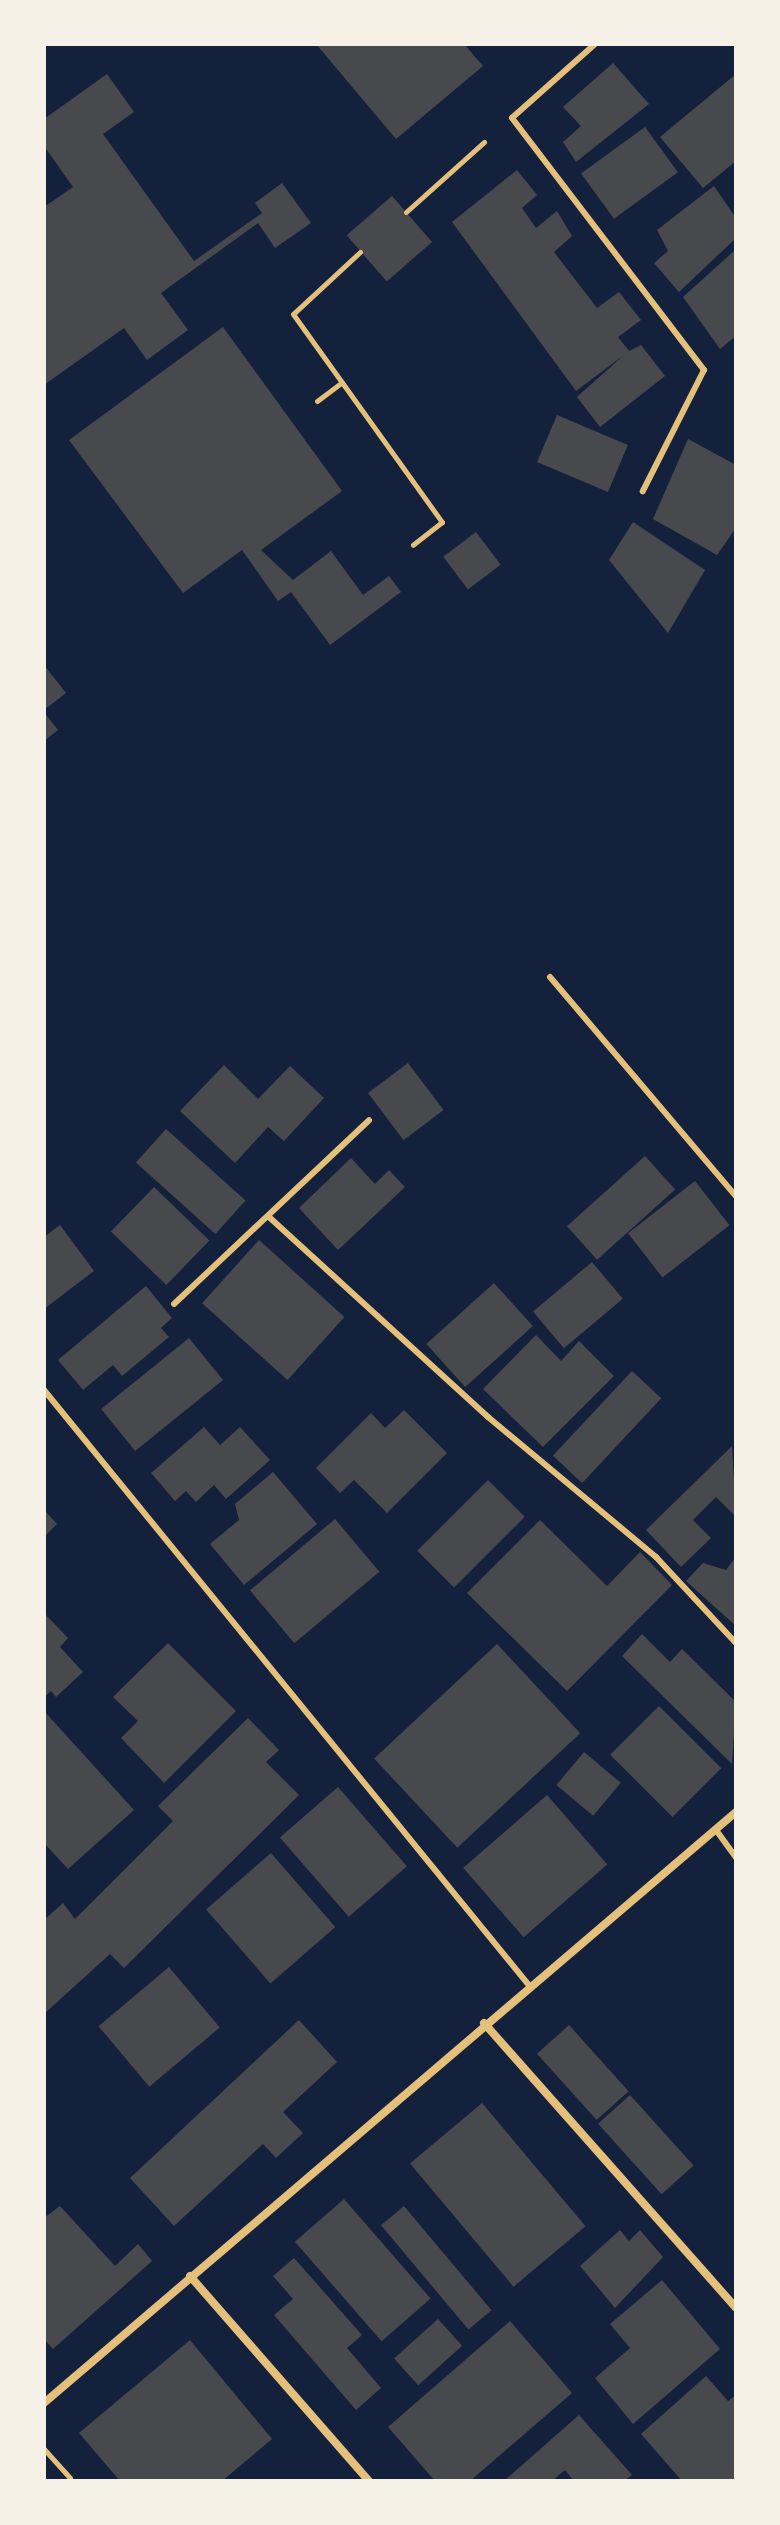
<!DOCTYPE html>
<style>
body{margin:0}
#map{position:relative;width:780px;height:2525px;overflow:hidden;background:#14213d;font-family:Montserrat,sans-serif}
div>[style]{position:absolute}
.building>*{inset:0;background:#48494c;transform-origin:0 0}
.path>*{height:5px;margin:-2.5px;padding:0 2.5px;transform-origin:2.5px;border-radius:2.5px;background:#e5c07b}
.service>*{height:6px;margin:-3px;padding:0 3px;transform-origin:3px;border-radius:3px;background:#e5c07b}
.minor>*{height:8px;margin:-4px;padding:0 4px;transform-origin:4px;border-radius:4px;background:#e5c07b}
span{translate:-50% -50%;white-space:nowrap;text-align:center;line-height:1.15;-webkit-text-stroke:6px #f6f1e7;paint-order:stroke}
.frame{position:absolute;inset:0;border:46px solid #f6f1e7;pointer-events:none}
</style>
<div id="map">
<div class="building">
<i style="clip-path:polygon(316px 44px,464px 44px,483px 66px,396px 139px)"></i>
<i style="clip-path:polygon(613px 63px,649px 104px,576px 162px,563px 142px,581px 126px,563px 107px)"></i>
<i style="clip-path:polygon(107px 74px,134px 112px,103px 134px,194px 261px,262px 213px,255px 203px,282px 183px,311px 223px,275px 248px,258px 223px,161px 293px,188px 330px,147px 360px,124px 328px,44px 385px,44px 207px,73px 187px,44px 146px,44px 119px)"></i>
<i style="clip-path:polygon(736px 74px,736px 161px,703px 188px,660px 137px)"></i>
<i style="left:645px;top:127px;width:56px;height:79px;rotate:54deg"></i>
<i style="clip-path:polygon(517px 170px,537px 195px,522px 208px,536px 228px,557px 211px,572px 236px,554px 252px,597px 308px,619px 292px,641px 320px,618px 337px,629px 351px,641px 345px,665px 376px,600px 427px,577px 397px,624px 355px,576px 391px,452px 222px)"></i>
<i style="clip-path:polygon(714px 186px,736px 218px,736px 238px,679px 292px,654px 263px,668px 251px,657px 230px)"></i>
<i style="left:392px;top:196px;width:61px;height:60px;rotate:49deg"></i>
<i style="clip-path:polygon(734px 251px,736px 336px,720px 349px,683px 297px)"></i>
<i style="clip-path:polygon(223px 327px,342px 491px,261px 550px,293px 580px,331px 551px,363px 595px,389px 576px,401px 592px,330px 645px,291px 592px,278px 601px,242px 550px,183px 593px,69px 440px)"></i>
<i style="left:557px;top:415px;width:77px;height:51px;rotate:23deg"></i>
<i style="clip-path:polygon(688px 439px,736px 465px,736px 528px,717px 555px,653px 519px)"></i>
<i style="clip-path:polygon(633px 522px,705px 570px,668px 633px,609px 560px)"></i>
<i style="left:476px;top:532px;width:41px;height:41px;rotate:53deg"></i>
<i style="clip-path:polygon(44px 665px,66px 693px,44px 710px)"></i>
<i style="clip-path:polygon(44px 712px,58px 730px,44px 741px)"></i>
<i style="left:408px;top:1063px;width:59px;height:50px;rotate:53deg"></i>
<i style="clip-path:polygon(224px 1065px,258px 1099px,290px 1066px,324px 1098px,284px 1141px,268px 1127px,235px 1163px,180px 1111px)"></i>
<i style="left:166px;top:1129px;width:107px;height:45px;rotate:42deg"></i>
<i style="left:645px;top:1156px;width:45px;height:105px;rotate:48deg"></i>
<i style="clip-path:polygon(351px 1158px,375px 1184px,389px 1170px,405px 1187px,338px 1250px,299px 1208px)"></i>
<i style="left:695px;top:1181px;width:56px;height:85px;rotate:52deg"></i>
<i style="left:154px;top:1187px;width:77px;height:62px;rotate:44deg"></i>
<i style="clip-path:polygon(60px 1225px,94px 1271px,44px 1309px,44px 1237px)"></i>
<i style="left:259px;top:1240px;width:115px;height:85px;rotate:42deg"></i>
<i style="left:592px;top:1262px;width:48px;height:77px;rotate:50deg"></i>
<i style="left:494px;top:1283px;width:58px;height:91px;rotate:48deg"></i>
<i style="clip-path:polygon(146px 1286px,172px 1318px,161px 1328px,169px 1337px,122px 1376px,113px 1365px,83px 1390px,58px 1360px)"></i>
<i style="clip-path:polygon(536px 1335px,561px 1361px,579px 1341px,614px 1376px,543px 1447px,483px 1389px)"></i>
<i style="left:189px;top:1338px;width:54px;height:113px;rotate:51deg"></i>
<i style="left:632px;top:1371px;width:40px;height:116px;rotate:43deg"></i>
<i style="clip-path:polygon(404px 1410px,447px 1453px,387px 1513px,354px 1480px,340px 1493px,316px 1468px,371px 1413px,385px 1428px)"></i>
<i style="clip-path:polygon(204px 1427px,220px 1445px,240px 1427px,270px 1460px,226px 1499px,214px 1485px,196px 1502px,186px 1491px,175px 1501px,151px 1473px)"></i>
<i style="clip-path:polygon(732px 1446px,736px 1517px,716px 1497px,693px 1520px,711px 1538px,681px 1567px,646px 1530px)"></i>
<i style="clip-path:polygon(273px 1472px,317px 1524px,244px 1585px,210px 1544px,239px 1520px,235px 1504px)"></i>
<i style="left:488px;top:1480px;width:52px;height:100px;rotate:45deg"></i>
<i style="clip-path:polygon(44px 1510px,57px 1524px,44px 1537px)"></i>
<i style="left:335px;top:1519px;width:69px;height:111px;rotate:50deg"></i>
<i style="clip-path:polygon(540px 1520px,607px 1586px,640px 1552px,672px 1585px,567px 1691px,467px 1593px)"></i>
<i style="clip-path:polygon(736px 1557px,736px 1626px,686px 1581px,703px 1563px,726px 1570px)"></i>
<i style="clip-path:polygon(44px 1613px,68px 1638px,60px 1647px,83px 1672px,56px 1697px,51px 1691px,44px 1697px)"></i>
<i style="clip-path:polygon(642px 1634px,670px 1662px,682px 1649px,736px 1702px,732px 1764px,622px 1656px)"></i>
<i style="clip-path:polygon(168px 1643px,236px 1711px,164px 1783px,121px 1738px,138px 1721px,113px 1697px)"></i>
<i style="left:497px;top:1644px;width:122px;height:168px;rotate:47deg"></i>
<i style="left:659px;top:1706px;width:88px;height:69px;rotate:45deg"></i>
<i style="clip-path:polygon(44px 1711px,134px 1810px,68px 1869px,44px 1843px)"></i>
<i style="clip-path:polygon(248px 1718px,279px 1750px,266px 1762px,299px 1795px,124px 1968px,110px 1954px,44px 2014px,44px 1920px,63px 1903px,75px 1919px,173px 1821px,158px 1806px)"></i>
<i style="left:584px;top:1752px;width:48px;height:43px;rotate:40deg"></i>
<i style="left:338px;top:1787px;width:105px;height:77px;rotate:49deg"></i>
<i style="left:547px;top:1795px;width:92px;height:111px;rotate:49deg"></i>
<i style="left:271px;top:1853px;width:98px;height:86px;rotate:49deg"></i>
<i style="left:169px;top:1967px;width:79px;height:92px;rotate:50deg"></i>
<i style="clip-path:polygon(299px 2020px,337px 2062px,283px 2112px,303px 2133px,276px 2158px,263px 2144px,174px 2226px,130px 2178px)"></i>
<i style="left:569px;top:2025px;width:89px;height:43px;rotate:48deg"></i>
<i style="left:630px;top:2095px;width:95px;height:43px;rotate:48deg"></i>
<i style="left:482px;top:2103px;width:161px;height:94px;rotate:50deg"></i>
<i style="left:344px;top:2199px;width:132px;height:65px;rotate:49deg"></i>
<i style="clip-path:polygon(60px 2206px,115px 2266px,138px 2244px,152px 2261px,53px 2349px,44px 2339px,44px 2218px)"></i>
<i style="left:404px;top:2206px;width:136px;height:30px;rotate:50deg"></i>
<i style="clip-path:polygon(620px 2230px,629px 2241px,640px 2230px,663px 2257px,615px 2308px,580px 2266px)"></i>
<i style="clip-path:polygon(294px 2258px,362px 2335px,347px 2348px,381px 2388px,356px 2410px,274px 2315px,293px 2299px,273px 2276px)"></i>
<i style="clip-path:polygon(662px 2280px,720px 2349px,633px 2424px,595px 2378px,630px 2348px,610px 2324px)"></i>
<i style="left:438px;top:2319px;width:36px;height:59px;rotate:48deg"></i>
<i style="clip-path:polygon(510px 2321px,572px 2393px,470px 2481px,435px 2481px,388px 2427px)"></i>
<i style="clip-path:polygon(190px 2340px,272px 2439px,222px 2481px,120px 2481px,79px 2433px)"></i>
<i style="clip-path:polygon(706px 2376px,728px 2401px,736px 2395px,736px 2481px,682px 2481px,641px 2434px)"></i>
<i style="clip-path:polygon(579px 2415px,632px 2475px,624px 2481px,574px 2481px,565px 2470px,552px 2481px,504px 2481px)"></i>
</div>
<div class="path">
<i style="left:406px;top:212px;width:105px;rotate:-41.9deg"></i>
<i style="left:360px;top:252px;width:91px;rotate:137.2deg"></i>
<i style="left:293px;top:314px;width:256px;rotate:54.4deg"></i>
<i style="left:442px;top:522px;width:37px;rotate:142deg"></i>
<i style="left:317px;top:401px;width:30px;rotate:-37deg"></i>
<i style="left:44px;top:2449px;width:39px;rotate:48deg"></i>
</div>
<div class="service">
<i style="left:595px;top:44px;width:111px;rotate:138.3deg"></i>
<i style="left:512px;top:118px;width:317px;rotate:52.7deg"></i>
<i style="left:704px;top:370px;width:136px;rotate:116.8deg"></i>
<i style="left:550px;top:977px;width:287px;rotate:49.7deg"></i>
<i style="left:269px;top:1217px;width:297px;rotate:42.4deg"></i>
<i style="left:488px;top:1417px;width:219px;rotate:39.8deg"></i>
<i style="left:656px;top:1557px;width:117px;rotate:47.1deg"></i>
<i style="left:174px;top:1304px;width:268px;rotate:-43.3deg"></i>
<i style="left:44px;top:1390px;width:766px;rotate:50.83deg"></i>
<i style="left:716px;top:1830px;width:34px;rotate:54deg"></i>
</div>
<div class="minor">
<i style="left:484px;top:2023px;width:380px;rotate:48.5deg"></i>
<i style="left:190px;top:2276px;width:272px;rotate:48.9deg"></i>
<i style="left:44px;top:2403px;width:910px;rotate:-40.5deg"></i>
</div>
<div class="frame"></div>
</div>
